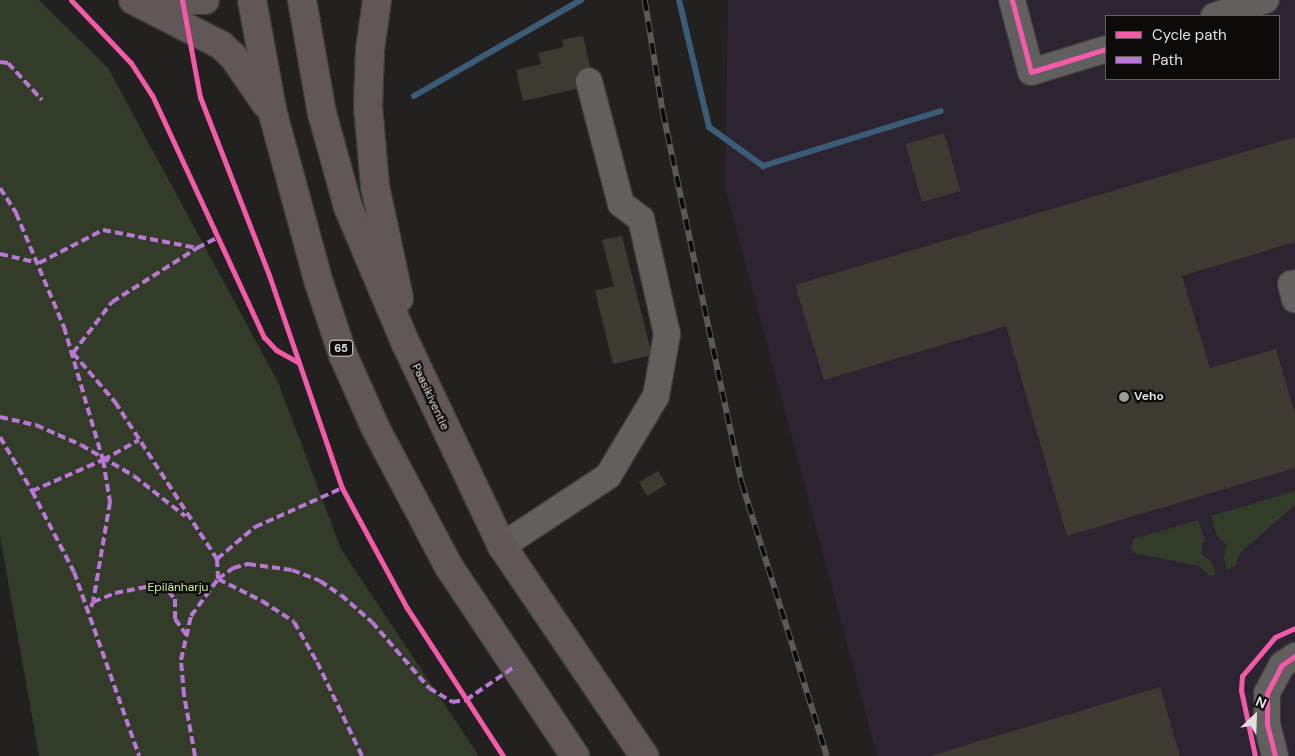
<!DOCTYPE html>
<meta charset="utf-8">
<style>
body{margin:0}
#map{position:relative;width:1295px;height:756px;overflow:hidden;background:#22211f;font-family:"DM Sans",sans-serif}
div>[style]{position:absolute}
.commercial>*{inset:0;background:#2c2431}
.green>*{inset:0;background:#333c28}
.stream>*{height:6px;margin:-3px;padding:0 3px;transform-origin:3px;border-radius:3px;background:#3b5c77}
.building>*{inset:0;background:#3d3a31;transform-origin:0 0}
.roads{filter:drop-shadow(1px 0 #3e3d3b) drop-shadow(-1px 0 #3e3d3b) drop-shadow(0 1px #3e3d3b) drop-shadow(0 -1px #3e3d3b)}
.minor>*{height:26px;margin:-13px;padding:0 13px;transform-origin:13px;border-radius:13px;background:#61605f}
.highway>*{height:28px;margin:-14px;padding:0 14px;transform-origin:14px;border-radius:14px;background:#625758}
.rail>*{height:5.5px;margin-top:-2.75px;transform-origin:0;background:repeating-linear-gradient(90deg,#0c0b0a 0 11px,#5b5a59 0 22px);box-sizing:border-box;border-block:1px solid #5b5a59}
.quiet>*{height:4px;margin-top:-2px;transform-origin:0;background:repeating-linear-gradient(90deg,#ba77d6 0 8px,transparent 0 12px)}
.cycleway>*{height:5px;margin:-2.5px;padding:0 2.5px;transform-origin:2.5px;border-radius:2.5px;background:#f35aa7}
.dots>*{width:14px;height:14px;translate:-50% -50%;box-sizing:border-box;border:2px solid #0c0b0a;border-radius:50%}
span{translate:-50% -50%;white-space:nowrap;text-align:center;line-height:1.15;-webkit-text-stroke:4.5px #0c0b0a;paint-order:stroke}
.shield-label span{padding:1px 4px;background:#0c0b0a;border:1px solid;border-radius:4px;-webkit-text-stroke-width:0}
.shield-label{font-size:11px;color:#e0dfdd;font-weight:700}
.street-label{font-size:12px;color:#e0dfdd}
.poi-label{font-size:12px;color:#e0dfdd;font-weight:700}
.left{translate:0 -50%;text-align:left}
.park-label{font-size:12px;color:#cceaa7}
.legend{position:absolute;left:1105px;top:15px;width:175px;height:65px;box-sizing:border-box;background:#0c0b0a;border:1px solid #61605e;margin:0;padding:6px 9px;list-style:none;font-size:15px;color:#e0dfdd}
.legend li{display:flex;align-items:center;gap:10px;height:25px}
.legend b{width:25px;border:1px solid #61605e}
.north{position:absolute;left:1230px;top:691px;width:50px;height:50px;-webkit-text-stroke:4px #0c0b0a;paint-order:stroke;rotate:24deg;font-size:14px;font-weight:700;line-height:20px;text-align:center;color:#e0dfdd}
.north::after{content:'';display:block;margin:auto;width:18px;height:22px;background:#e0dfdd;clip-path:polygon(50% 0,100% 100%,50% 72%,0 100%)}
</style>
<div id="map">
<div class="commercial">
<i style="clip-path:polygon(evenodd,728px 0,1295px 0,1295px 756px,877px 756px,725px 187px,728px 0,1106px 16px,1279px 16px,1279px 79px,1106px 79px,1106px 16px)"></i>
</div>
<div class="green">
<i style="clip-path:polygon(0 0,39px 0,108px 68px,278px 382px,341px 549px,479px 756px,39px 756px,0 536px)"></i>
<i style="clip-path:polygon(1295px 491px,1295px 505px,1240px 553px,1235px 566px,1227px 570px,1224px 559px,1226px 544px,1217px 536px,1211px 516px)"></i>
<i style="clip-path:polygon(1198px 520px,1205px 541px,1202px 543px,1202px 555px,1211px 561px,1216px 574px,1210px 576px,1199px 566px,1134px 553px,1131px 549px,1133px 539px)"></i>
</div>
<div class="stream">
<i style="left:679px;top:0;width:130px;rotate:76.7deg"></i>
<i style="left:709px;top:127px;width:67px;rotate:35.8deg"></i>
<i style="left:763px;top:166px;width:186px;rotate:-17.2deg"></i>
<i style="left:414px;top:96px;width:193px;rotate:-29.9deg"></i>
</div>
<div class="building">
<i style="clip-path:polygon(583px 36px,594px 85px,523px 101px,516px 70px,541px 64px,538px 53px,564px 47px,562px 40px)"></i>
<i style="left:944px;top:133px;width:60px;height:40px;rotate:74deg"></i>
<i style="clip-path:polygon(1295px 137px,1295px 242px,1182px 276px,1210px 368px,1276px 349px,1295px 414px,1295px 468px,1067px 536px,1006px 326px,824px 380px,795px 285px)"></i>
<i style="clip-path:polygon(622px 236px,652px 355px,613px 364px,595px 291px,614px 286px,602px 240px)"></i>
<i style="left:658px;top:471px;width:16px;height:22px;rotate:60deg"></i>
<i style="clip-path:polygon(1160px 687px,1180px 756px,930px 756px)"></i>
</div>
<div class="roads">
<div class="minor">
<i style="left:1012px;top:0;width:74px;rotate:75.2deg"></i>
<i style="left:1031px;top:72px;width:78px;rotate:-17deg"></i>
<i style="left:1214px;top:16px;width:54px;rotate:-17.1deg"></i>
<i style="left:1295px;top:283px;width:4px;rotate:166deg"></i>
<i style="left:1291px;top:284px;width:16px;rotate:76deg"></i>
<i style="left:502px;top:546px;width:127px;rotate:-33.4deg"></i>
<i style="left:608px;top:476px;width:93px;rotate:-59deg"></i>
<i style="left:656px;top:396px;width:63px;rotate:-79.9deg"></i>
<i style="left:667px;top:334px;width:118px;rotate:-102.7deg"></i>
<i style="left:641px;top:219px;width:25px;rotate:-143deg"></i>
<i style="left:621px;top:204px;width:127px;rotate:-104.6deg"></i>
<i style="left:1275px;top:756px;width:32px;rotate:-104deg"></i>
<i style="left:1267px;top:725px;width:32px;rotate:-90deg"></i>
<i style="left:1267px;top:693px;width:32px;rotate:-62deg"></i>
<i style="left:1282px;top:665px;width:16px;rotate:-35deg"></i>
</div>
<div class="highway">
<i style="left:133px;top:0;width:99px;rotate:27.1deg"></i>
<i style="left:221px;top:45px;width:16px;rotate:43deg"></i>
<i style="left:233px;top:56px;width:58px;rotate:55.5deg"></i>
<i style="left:162px;top:0;width:43px"></i>
<i style="left:252px;top:0;width:116px;rotate:79.6deg"></i>
<i style="left:273px;top:114px;width:175px;rotate:74.8deg"></i>
<i style="left:319px;top:283px;width:76px;rotate:71.6deg"></i>
<i style="left:343px;top:355px;width:81px;rotate:66deg"></i>
<i style="left:376px;top:429px;width:156px;rotate:62.1deg"></i>
<i style="left:449px;top:567px;width:227px;rotate:56.3deg"></i>
<i style="left:302px;top:0;width:115px;rotate:80deg"></i>
<i style="left:322px;top:113px;width:98px;rotate:74.5deg"></i>
<i style="left:348px;top:207px;width:149px;rotate:67.1deg"></i>
<i style="left:406px;top:344px;width:224px;rotate:64.6deg"></i>
<i style="left:502px;top:546px;width:254px;rotate:55.9deg"></i>
<i style="left:377px;top:0;width:50px;rotate:98deg"></i>
<i style="left:370px;top:50px;width:56px;rotate:92deg"></i>
<i style="left:368px;top:106px;width:80px;rotate:85deg"></i>
<i style="left:375px;top:186px;width:115px;rotate:77.9deg"></i>
</div>
</div>
<div class="rail">
<i style="left:645px;top:0;width:113px;rotate:80.9deg"></i>
<i style="left:663px;top:112px;width:379px;rotate:78deg"></i>
<i style="left:742px;top:483px;width:286px;rotate:72.7deg"></i>
</div>
<div class="quiet">
<i style="left:0;top:62px;width:8px;rotate:7deg"></i>
<i style="left:8px;top:63px;width:50px;rotate:47.4deg"></i>
<i style="left:0;top:188px;width:30px;rotate:57deg"></i>
<i style="left:16px;top:213px;width:124px;rotate:67.2deg"></i>
<i style="left:64px;top:327px;width:139px;rotate:73.7deg"></i>
<i style="left:103px;top:460px;width:43px;rotate:80.5deg"></i>
<i style="left:110px;top:502px;width:101px;rotate:99.6deg"></i>
<i style="left:0;top:254px;width:40px;rotate:13deg"></i>
<i style="left:39px;top:263px;width:72px;rotate:-27.3deg"></i>
<i style="left:103px;top:230px;width:96px;rotate:10.8deg"></i>
<i style="left:197px;top:248px;width:25px;rotate:-27deg"></i>
<i style="left:73px;top:353px;width:65px;rotate:49.4deg"></i>
<i style="left:115px;top:402px;width:187px;rotate:57deg"></i>
<i style="left:217px;top:559px;width:20px;rotate:87deg"></i>
<i style="left:218px;top:579px;width:49px;rotate:26.6deg"></i>
<i style="left:262px;top:601px;width:38px;rotate:33deg"></i>
<i style="left:294px;top:622px;width:46px;rotate:60.1deg"></i>
<i style="left:317px;top:662px;width:104px;rotate:64.4deg"></i>
<i style="left:73px;top:353px;width:64px;rotate:-52.6deg"></i>
<i style="left:112px;top:302px;width:101px;rotate:-32.4deg"></i>
<i style="left:0;top:417px;width:37px;rotate:13deg"></i>
<i style="left:36px;top:425px;width:49px;rotate:24deg"></i>
<i style="left:81px;top:445px;width:61px;rotate:30.3deg"></i>
<i style="left:134px;top:476px;width:65px;rotate:38.1deg"></i>
<i style="left:0;top:437px;width:63px;rotate:59.3deg"></i>
<i style="left:32px;top:491px;width:91px;rotate:62.6deg"></i>
<i style="left:74px;top:572px;width:195px;rotate:70.5deg"></i>
<i style="left:32px;top:491px;width:77px;rotate:-23.6deg"></i>
<i style="left:103px;top:460px;width:41px;rotate:-29.1deg"></i>
<i style="left:217px;top:559px;width:50px;rotate:-40.1deg"></i>
<i style="left:255px;top:527px;width:95px;rotate:-24.1deg"></i>
<i style="left:91px;top:607px;width:5px;rotate:-68deg"></i>
<i style="left:93px;top:602px;width:24px;rotate:-22deg"></i>
<i style="left:115px;top:593px;width:38px;rotate:-11deg"></i>
<i style="left:152px;top:586px;width:17px;rotate:17deg"></i>
<i style="left:168px;top:591px;width:11px;rotate:49deg"></i>
<i style="left:175px;top:599px;width:20px;rotate:90deg"></i>
<i style="left:175px;top:619px;width:19px;rotate:54deg"></i>
<i style="left:195px;top:756px;width:62px;rotate:-100.2deg"></i>
<i style="left:184px;top:695px;width:35px;rotate:-95deg"></i>
<i style="left:181px;top:660px;width:45px;rotate:-77.2deg"></i>
<i style="left:191px;top:616px;width:46px;rotate:-53.9deg"></i>
<i style="left:218px;top:579px;width:19px;rotate:-36deg"></i>
<i style="left:233px;top:568px;width:16px;rotate:-15deg"></i>
<i style="left:248px;top:564px;width:44px;rotate:7.8deg"></i>
<i style="left:292px;top:570px;width:30px;rotate:21deg"></i>
<i style="left:320px;top:581px;width:25px;rotate:34deg"></i>
<i style="left:341px;top:595px;width:41px;rotate:41.1deg"></i>
<i style="left:372px;top:622px;width:87px;rotate:49.2deg"></i>
<i style="left:429px;top:688px;width:27px;rotate:31deg"></i>
<i style="left:452px;top:702px;width:14px;rotate:-8deg"></i>
<i style="left:466px;top:700px;width:58px;rotate:-34.5deg"></i>
</div>
<div class="cycleway">
<i style="left:71px;top:0;width:87px;rotate:46.4deg"></i>
<i style="left:131px;top:63px;width:38px;rotate:57deg"></i>
<i style="left:152px;top:95px;width:267px;rotate:65.2deg"></i>
<i style="left:264px;top:337px;width:18px;rotate:47deg"></i>
<i style="left:276px;top:350px;width:26px;rotate:29deg"></i>
<i style="left:182px;top:0;width:99px;rotate:79.5deg"></i>
<i style="left:200px;top:97px;width:191px;rotate:68.8deg"></i>
<i style="left:269px;top:275px;width:225px;rotate:71.1deg"></i>
<i style="left:342px;top:488px;width:136px;rotate:61.6deg"></i>
<i style="left:407px;top:608px;width:176px;rotate:57deg"></i>
<i style="left:1012px;top:0;width:74px;rotate:75.2deg"></i>
<i style="left:1031px;top:72px;width:78px;rotate:-17deg"></i>
<i style="left:1255px;top:756px;width:67px;rotate:-102deg"></i>
<i style="left:1241px;top:690px;width:14px;rotate:-86deg"></i>
<i style="left:1242px;top:676px;width:51px;rotate:-49.8deg"></i>
<i style="left:1275px;top:637px;width:22px;rotate:-24deg"></i>
<i style="left:1275px;top:756px;width:32px;rotate:-104deg"></i>
<i style="left:1267px;top:725px;width:32px;rotate:-90deg"></i>
<i style="left:1267px;top:693px;width:32px;rotate:-62deg"></i>
<i style="left:1282px;top:665px;width:16px;rotate:-35deg"></i>
</div>
<div class="dots">
<i style="left:1124px;top:397px;background:#9e9c9a"></i>
</div>
<div class="shield-label">
<span style="left:341px;top:348px">65</span>
</div>
<div class="street-label">
<span style="left:430px;top:397px;rotate:65deg">Paasikiventie</span>
</div>
<div class="poi-label">
<span class="left" style="left:1134px;top:397px">Veho</span>
</div>
<div class="park-label">
<span style="left:178px;top:588px">Epilänharju</span>
</div>
<ul class="legend">
<li><b style="height:6px;background:#f35aa7"></b>Cycle path</li>
<li><b style="height:6px;background:#ba77d6"></b>Path</li>
</ul>
<div class="north">N</div>
</div>
